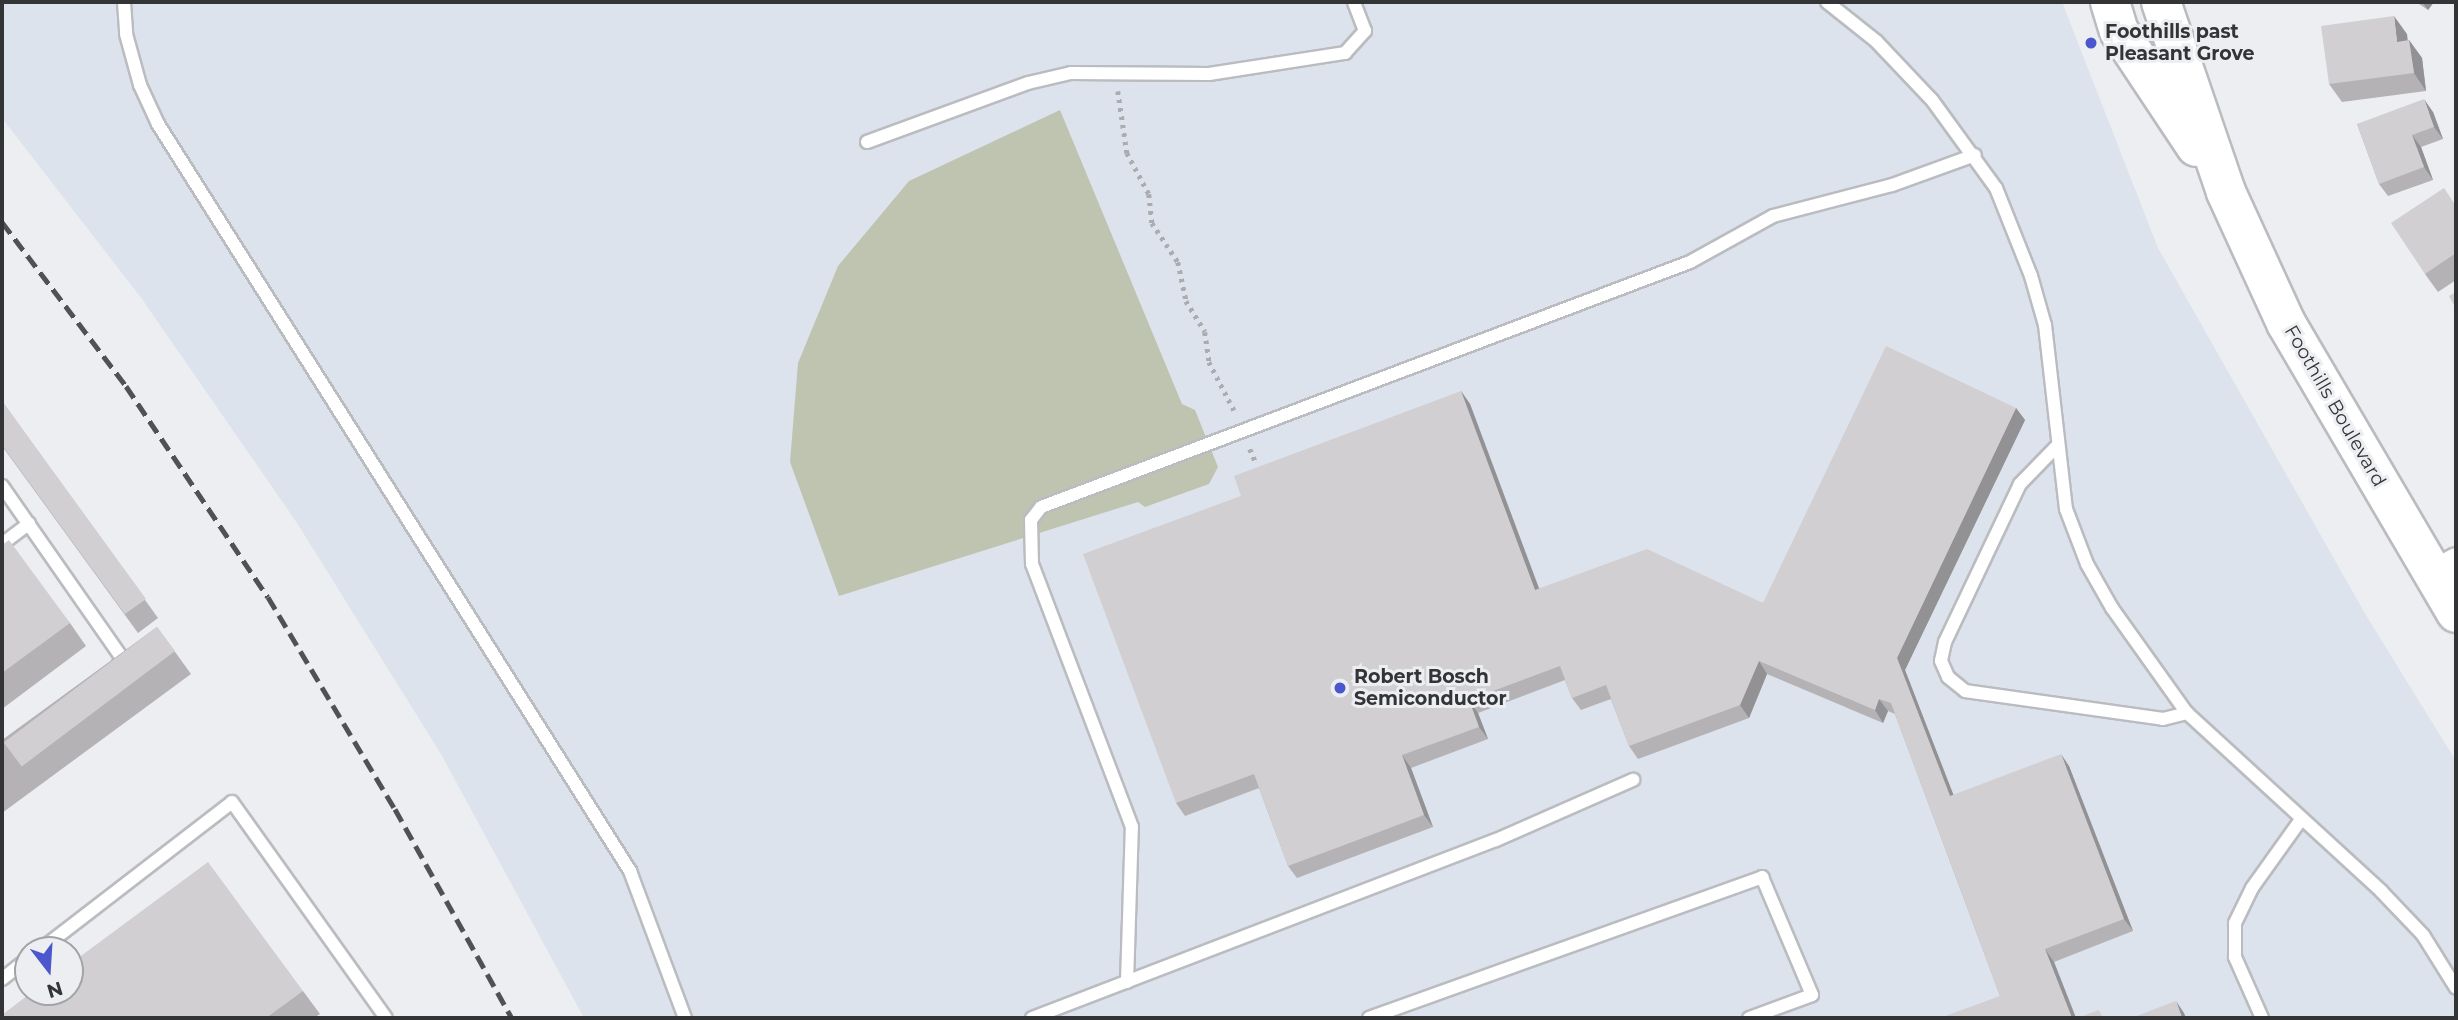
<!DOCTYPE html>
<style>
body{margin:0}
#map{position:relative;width:2458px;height:1020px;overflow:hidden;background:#eceef1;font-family:Montserrat,sans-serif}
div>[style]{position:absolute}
.built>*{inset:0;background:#dce3ec}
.green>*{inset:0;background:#bfc4b0}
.path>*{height:4.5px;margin-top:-2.25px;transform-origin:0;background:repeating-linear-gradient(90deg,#abacaf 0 3.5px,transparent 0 8.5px)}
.roads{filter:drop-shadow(2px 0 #babcbf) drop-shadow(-2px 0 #babcbf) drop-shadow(0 2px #babcbf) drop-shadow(0 -2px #babcbf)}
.lane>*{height:12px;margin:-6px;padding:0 6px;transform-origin:6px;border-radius:6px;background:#fff}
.street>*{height:24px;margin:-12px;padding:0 12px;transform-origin:12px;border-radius:12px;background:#fff}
.primary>*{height:38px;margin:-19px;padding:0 19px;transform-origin:19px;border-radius:19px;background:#fff}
.rail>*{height:5px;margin-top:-2.5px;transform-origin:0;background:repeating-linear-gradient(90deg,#505153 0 14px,transparent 0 21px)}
.wall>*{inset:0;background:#b4b2b5}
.shaded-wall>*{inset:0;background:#929193}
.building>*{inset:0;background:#d1cfd2;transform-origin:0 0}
.dots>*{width:19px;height:19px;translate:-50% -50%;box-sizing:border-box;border:4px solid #eceef1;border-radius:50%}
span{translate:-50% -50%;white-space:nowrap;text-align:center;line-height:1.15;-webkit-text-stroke:6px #eceef1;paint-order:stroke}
.poi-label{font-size:19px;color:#333435;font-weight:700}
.left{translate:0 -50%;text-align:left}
.street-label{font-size:19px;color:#333435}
.frame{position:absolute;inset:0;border:4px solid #333435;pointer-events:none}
.north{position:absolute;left:14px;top:936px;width:70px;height:70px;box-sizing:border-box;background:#eceef1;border:2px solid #a2a4a6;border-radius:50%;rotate:163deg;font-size:19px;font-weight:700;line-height:28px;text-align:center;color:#333435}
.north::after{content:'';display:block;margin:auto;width:24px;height:32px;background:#4c57cd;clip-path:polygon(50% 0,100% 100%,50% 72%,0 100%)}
</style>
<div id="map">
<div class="built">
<i style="clip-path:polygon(2px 2px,2062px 2px,2158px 248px,2367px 617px,2456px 761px,2456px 1018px,584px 1018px,441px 754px,297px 523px,142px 299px,2px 118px)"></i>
</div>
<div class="green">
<i style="clip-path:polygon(1060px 110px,1182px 404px,1195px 410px,1218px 467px,1209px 484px,1145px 507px,1138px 502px,839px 596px,790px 462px,798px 363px,838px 266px,909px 181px)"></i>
</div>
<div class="path">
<i style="left:1118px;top:91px;width:63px;rotate:81.7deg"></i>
<i style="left:1127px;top:153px;width:47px;rotate:61.8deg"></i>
<i style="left:1149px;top:194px;width:29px;rotate:84deg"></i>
<i style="left:1152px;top:223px;width:47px;rotate:56.3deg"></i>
<i style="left:1178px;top:262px;width:40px;rotate:78deg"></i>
<i style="left:1186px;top:301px;width:36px;rotate:58deg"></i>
<i style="left:1205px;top:332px;width:30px;rotate:82deg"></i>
<i style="left:1209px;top:362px;width:56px;rotate:62.5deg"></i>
<i style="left:1250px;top:449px;width:15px;rotate:67deg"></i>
</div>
<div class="roads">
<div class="lane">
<i style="left:124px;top:2px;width:32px;rotate:86deg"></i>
<i style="left:126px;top:34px;width:53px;rotate:74.6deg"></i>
<i style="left:140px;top:85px;width:43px;rotate:65.2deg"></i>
<i style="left:158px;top:124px;width:884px;rotate:57.71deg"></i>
<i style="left:630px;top:871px;width:157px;rotate:69.5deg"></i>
<i style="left:1827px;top:2px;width:63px;rotate:38.5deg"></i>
<i style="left:1876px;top:41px;width:81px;rotate:46.5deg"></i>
<i style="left:1932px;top:100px;width:109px;rotate:54deg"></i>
<i style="left:1996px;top:188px;width:95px;rotate:68.3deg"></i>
<i style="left:2031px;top:276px;width:51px;rotate:74.1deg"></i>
<i style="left:2045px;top:325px;width:185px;rotate:83.5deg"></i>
<i style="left:2066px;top:509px;width:59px;rotate:69.1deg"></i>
<i style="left:2087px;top:564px;width:51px;rotate:60.4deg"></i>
<i style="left:2112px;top:608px;width:129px;rotate:54.5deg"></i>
<i style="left:2187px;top:713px;width:263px;rotate:42.5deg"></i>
<i style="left:2381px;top:891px;width:61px;rotate:46.3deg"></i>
<i style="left:2423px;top:935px;width:62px;rotate:58.1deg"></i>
<i style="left:867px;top:142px;width:171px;rotate:-20.1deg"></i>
<i style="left:1028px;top:83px;width:44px;rotate:-13.1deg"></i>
<i style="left:1071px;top:73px;width:138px;rotate:0.4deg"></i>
<i style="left:1209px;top:74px;width:138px;rotate:-8.8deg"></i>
<i style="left:1345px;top:53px;width:30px;rotate:-48deg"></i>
<i style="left:1365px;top:31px;width:31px;rotate:-111deg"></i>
<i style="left:2056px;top:447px;width:52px;rotate:134.2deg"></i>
<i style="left:2020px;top:484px;width:175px;rotate:115.4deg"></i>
<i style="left:1945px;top:642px;width:19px;rotate:102deg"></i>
<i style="left:1941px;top:661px;width:17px;rotate:66deg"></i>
<i style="left:1948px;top:677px;width:22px;rotate:39deg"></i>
<i style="left:1965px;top:691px;width:200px;rotate:8deg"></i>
<i style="left:2163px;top:719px;width:25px;rotate:-14deg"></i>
<i style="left:2px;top:486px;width:213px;rotate:55.1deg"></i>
<i style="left:124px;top:661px;width:7px;rotate:146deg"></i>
<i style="left:2px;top:544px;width:34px;rotate:-37deg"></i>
<i style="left:40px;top:950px;width:242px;rotate:-37.6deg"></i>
<i style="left:232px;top:802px;width:265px;rotate:54.5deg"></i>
<i style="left:2px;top:979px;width:33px;rotate:-38deg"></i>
<i style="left:1127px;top:982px;width:155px;rotate:-88.2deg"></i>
<i style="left:1132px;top:827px;width:281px;rotate:-110.8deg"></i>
<i style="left:1032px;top:564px;width:44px;rotate:-91.3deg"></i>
<i style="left:1031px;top:520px;width:16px;rotate:-52deg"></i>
<i style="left:1041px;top:507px;width:694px;rotate:-20.68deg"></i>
<i style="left:1690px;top:262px;width:95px;rotate:-29deg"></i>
<i style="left:1773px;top:216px;width:123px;rotate:-14.6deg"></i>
<i style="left:1892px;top:185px;width:88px;rotate:-19.9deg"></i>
<i style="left:1032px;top:1018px;width:497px;rotate:-21deg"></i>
<i style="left:1496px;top:840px;width:150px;rotate:-23.7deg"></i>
<i style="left:1369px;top:1018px;width:418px;rotate:-19.7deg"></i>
<i style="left:1762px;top:877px;width:128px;rotate:67deg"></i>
<i style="left:1812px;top:995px;width:67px;rotate:159.9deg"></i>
<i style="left:2262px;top:1018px;width:67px;rotate:-113.9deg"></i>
<i style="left:2235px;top:957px;width:34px;rotate:-90deg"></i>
<i style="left:2235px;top:923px;width:39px;rotate:-64deg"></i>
<i style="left:2252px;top:888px;width:82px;rotate:-54.4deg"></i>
</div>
<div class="street">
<i style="left:2432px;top:573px;width:27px;rotate:-28deg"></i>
</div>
<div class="primary">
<i style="left:2110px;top:2px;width:30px;rotate:73deg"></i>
<i style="left:2119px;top:31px;width:139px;rotate:56.4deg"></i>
<i style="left:2161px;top:2px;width:201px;rotate:71.1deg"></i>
<i style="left:2226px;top:192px;width:144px;rotate:65.4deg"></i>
<i style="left:2286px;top:323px;width:336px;rotate:59.6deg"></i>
</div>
</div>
<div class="rail">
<i style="left:2px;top:222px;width:206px;rotate:52.9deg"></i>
<i style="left:126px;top:386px;width:254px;rotate:56.1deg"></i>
<i style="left:268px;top:597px;width:247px;rotate:59.1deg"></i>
<i style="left:395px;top:809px;width:240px;rotate:60.8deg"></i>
</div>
<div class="wall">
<i style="clip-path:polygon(2416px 2px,2434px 2px,2428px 10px)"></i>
<i style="clip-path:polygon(2407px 34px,2407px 40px,2409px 40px,2422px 58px,2426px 91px,2342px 102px,2329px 84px)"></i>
<i style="clip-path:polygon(2433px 112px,2443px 139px,2421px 147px,2433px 180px,2388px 196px,2379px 184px,2357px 124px)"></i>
<i style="clip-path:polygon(2456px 205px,2456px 280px,2438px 292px,2425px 274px)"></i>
<i style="clip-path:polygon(1461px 391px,1470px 404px,1539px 588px,1763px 603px,2016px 408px,2025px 420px,1905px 670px,1953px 795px,2069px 766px,2133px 931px,2054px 962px,2076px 1018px,2000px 996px,1895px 714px,1888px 711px,1883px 723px,1767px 674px,1749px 718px,1638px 759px,1629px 746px,1611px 699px,1581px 710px,1572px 698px,1565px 680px,1478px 713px,1488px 739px,1411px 768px,1433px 827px,1297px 878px,1288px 866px,1259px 788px,1185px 816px,1176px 803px)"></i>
<i style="clip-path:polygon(2px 401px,158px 618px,138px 633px,2px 446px)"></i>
<i style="clip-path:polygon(2px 545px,70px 623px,86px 646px,2px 709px)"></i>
<i style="clip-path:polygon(157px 627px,191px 674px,2px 813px,2px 740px)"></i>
<i style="clip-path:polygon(303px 991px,320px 1014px,314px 1018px,2px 1018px)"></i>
</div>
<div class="shaded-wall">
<i style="clip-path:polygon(2422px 2px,2434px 2px,2428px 10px)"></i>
<i style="clip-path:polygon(2394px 16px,2407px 34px,2410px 60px,2397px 42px)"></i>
<i style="clip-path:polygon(2409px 40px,2422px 58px,2426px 91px,2414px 73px)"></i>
<i style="clip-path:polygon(2424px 99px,2433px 112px,2443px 139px,2434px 127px)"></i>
<i style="clip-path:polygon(2412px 135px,2421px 147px,2433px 180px,2424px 167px)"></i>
<i style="clip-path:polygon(1461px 391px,1470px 404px,1544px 602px,1535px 590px)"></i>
<i style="clip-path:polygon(2016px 408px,2025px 420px,1905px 670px,1959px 809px,1950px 796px,1897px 658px)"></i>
<i style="clip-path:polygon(1759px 661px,1767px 674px,1749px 718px,1740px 705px)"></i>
<i style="clip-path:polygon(1879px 699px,1888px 711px,1883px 723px,1875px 710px)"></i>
<i style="clip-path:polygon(1469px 700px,1478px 713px,1488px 739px,1479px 727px)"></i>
<i style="clip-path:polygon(2061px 754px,2069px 766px,2133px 931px,2124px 919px)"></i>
<i style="clip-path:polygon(1402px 755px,1411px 768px,1433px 827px,1424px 815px)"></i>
<i style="clip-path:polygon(2045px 949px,2054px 962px,2076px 1018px,2072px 1018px)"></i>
<i style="clip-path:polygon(2176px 1001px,2184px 1013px,2186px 1018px,2182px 1018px)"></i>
</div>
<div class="building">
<i style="clip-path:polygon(2394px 16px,2397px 42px,2409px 40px,2414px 73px,2329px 84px,2321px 26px)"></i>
<i style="clip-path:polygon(2424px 99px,2434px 127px,2412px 135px,2424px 167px,2379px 184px,2357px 124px)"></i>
<i style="clip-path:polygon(2444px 188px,2456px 206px,2456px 253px,2425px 274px,2391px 223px)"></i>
<i style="clip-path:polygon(2456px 292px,2456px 309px,2449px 296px)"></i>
<i style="clip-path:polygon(1886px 346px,2016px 408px,1897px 658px,1950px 796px,2061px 754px,2124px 919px,2045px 949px,2072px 1018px,1940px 1018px,2000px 996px,1891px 703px,1879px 699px,1875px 710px,1759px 661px,1740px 705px,1629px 746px,1606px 685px,1572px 698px,1560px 666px,1469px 700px,1479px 727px,1402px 755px,1424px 815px,1288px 866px,1254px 774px,1176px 803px,1083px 554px,1241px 496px,1234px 476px,1461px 391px,1535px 590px,1647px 549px,1763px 603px)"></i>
<i style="clip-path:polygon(2px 401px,146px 599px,125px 614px,2px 445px)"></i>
<i style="clip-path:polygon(9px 540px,70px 623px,2px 673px,2px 545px)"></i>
<i style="left:157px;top:627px;width:30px;height:192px;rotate:53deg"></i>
<i style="clip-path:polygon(208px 862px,303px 991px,266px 1018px,2px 1018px,2px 1015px,32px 992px,70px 992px,70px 964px)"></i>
<i style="clip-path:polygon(2176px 1001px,2182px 1018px,2131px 1018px)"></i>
<i style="clip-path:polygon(2099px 1010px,2103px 1018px,2077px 1018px)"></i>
</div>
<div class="dots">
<i style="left:2091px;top:43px;background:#4c57cd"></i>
<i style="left:1340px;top:688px;background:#4c57cd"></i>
</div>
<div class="poi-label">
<span class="left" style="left:2105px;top:43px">Foothills past<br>Pleasant Grove</span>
<span class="left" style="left:1354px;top:688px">Robert Bosch<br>Semiconductor</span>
</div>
<div class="street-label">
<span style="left:2335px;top:406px;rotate:60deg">Foothills Boulevard</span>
</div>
<div class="frame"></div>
<div class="north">N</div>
</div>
